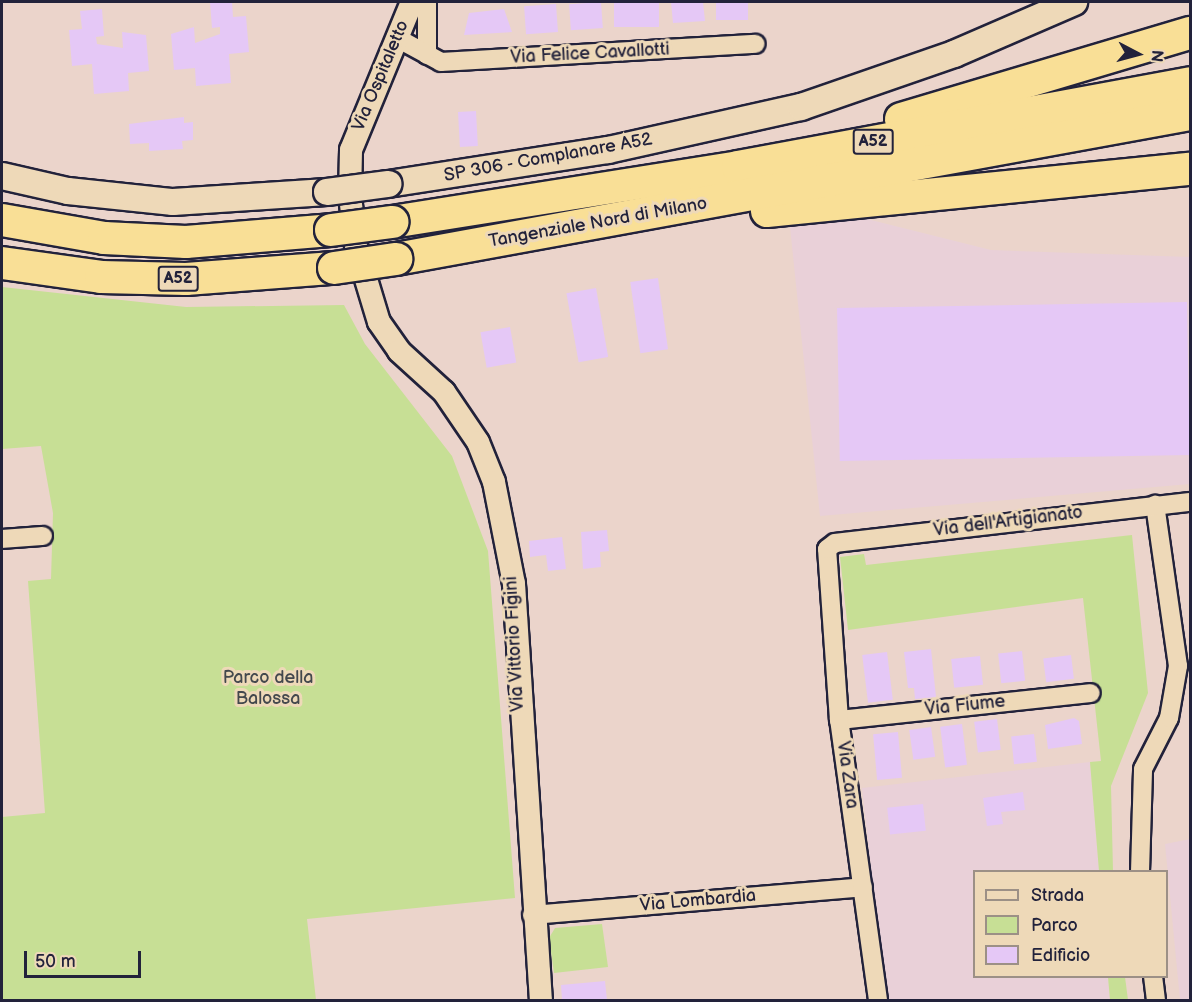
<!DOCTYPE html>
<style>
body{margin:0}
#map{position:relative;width:1192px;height:1002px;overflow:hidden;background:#ebd4cb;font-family:"Balsamiq Sans",sans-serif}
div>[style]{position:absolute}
.built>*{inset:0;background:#e9d0d8}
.green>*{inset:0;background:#c7df95}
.building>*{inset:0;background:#e5c8f6;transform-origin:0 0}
.roads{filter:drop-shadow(2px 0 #22223b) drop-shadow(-2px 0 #22223b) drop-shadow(0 2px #22223b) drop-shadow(0 -2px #22223b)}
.minor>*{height:18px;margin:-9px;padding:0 9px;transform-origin:9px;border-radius:9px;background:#eed9b8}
.tertiary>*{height:22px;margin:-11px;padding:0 11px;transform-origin:11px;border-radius:11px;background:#eed9b8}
.secondary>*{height:26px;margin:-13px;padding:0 13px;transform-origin:13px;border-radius:13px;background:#eed9b8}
.motorway>*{height:32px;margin:-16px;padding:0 16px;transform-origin:16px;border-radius:16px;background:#f9df96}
.bridges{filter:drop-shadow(2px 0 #22223b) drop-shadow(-2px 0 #22223b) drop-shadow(0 2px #22223b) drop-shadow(0 -2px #22223b)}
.secondary-bridge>*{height:26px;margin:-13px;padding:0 13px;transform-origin:13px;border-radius:13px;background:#eed9b8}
.motorway-bridge>*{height:32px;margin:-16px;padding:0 16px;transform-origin:16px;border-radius:16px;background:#f9df96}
span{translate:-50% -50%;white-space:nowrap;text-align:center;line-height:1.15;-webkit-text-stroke:6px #eed9b8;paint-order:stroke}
.shield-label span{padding:2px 4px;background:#eed9b8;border:2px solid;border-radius:4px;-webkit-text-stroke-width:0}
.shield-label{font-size:16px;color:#22223b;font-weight:700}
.street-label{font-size:18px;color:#22223b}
.park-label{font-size:18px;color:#43484d}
.frame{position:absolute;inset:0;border:3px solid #22223b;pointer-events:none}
.legend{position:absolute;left:973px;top:870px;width:195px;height:108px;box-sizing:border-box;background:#eed9b8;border:2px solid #9c9086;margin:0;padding:8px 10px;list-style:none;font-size:18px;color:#22223b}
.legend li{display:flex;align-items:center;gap:12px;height:30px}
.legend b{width:30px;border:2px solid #9c9086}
.north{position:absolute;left:1108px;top:24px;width:60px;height:60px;-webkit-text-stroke:4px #eed9b8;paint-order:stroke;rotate:96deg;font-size:16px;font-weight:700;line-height:24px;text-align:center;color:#22223b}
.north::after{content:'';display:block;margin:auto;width:21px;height:27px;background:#22223b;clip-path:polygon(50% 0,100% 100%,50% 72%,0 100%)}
.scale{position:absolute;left:24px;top:951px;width:117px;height:27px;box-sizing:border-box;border:3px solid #22223b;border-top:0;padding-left:8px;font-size:18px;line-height:21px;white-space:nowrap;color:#22223b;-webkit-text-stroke:4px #eed9b8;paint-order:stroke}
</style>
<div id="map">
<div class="built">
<i style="clip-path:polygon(867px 219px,991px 250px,1190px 257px,1190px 484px,820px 516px,790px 227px)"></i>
<i style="clip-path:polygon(1090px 762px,1099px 871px,974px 872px,974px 976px,1108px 977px,1110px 1000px,886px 1000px,862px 788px)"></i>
<i style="clip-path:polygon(1190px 839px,1190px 1000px,1180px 1000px,1165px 844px)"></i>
</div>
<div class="green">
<i style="clip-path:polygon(2px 287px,186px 307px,344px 305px,365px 344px,452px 456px,488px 551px,515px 898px,307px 919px,316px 1000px,2px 1000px,2px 817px,45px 813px,28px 581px,51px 579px,53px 513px,41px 446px,2px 449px)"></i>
<i style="clip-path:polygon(1132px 535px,1148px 693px,1111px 786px,1113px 871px,1099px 871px,1090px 762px,1101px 761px,1083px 598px,848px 630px,840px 557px,864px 554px,866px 565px)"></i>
<i style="clip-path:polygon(602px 924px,608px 967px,554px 973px,549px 938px,555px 928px)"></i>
<i style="clip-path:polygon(1108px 977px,1125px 977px,1128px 1000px,1110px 1000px)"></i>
</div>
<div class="building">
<i style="clip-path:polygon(210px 2px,232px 2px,233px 17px,246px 16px,249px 52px,229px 54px,231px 83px,196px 86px,195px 68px,174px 70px,171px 34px,194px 27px,195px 43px,220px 34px,220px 27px,212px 28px)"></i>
<i style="left:601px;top:2px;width:26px;height:32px;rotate:86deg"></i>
<i style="left:614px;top:2px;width:45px;height:25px"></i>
<i style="clip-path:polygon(671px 2px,703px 2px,705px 21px,673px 23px)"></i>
<i style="left:716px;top:2px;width:32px;height:18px"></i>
<i style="left:556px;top:4px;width:28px;height:32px;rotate:86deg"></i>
<i style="clip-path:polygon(102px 9px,104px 36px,96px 37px,97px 44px,123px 48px,122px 32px,146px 35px,149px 71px,128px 73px,129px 91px,94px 94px,92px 64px,72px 66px,69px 30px,82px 29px,80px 11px)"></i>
<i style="clip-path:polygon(504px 9px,512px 32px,464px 35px,469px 13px)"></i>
<i style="left:476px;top:111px;width:35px;height:18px;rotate:87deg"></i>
<i style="clip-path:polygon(184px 117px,184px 123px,193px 122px,193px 140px,182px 141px,183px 149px,149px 151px,149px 143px,130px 144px,129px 124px)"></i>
<i style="left:658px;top:278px;width:72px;height:28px;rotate:82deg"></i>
<i style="left:596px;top:288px;width:70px;height:30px;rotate:80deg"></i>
<i style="left:1187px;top:302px;width:153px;height:350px;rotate:89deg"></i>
<i style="left:510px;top:327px;width:36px;height:30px;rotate:80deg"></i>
<i style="clip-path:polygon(607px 530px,609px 551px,600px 552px,601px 567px,583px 569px,581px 532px)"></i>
<i style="clip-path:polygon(562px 537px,566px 569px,548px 571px,546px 555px,530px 557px,529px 541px)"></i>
<i style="clip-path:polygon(931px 649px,936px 697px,915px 699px,914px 688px,908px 688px,904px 652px)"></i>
<i style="left:1022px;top:651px;width:30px;height:24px;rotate:84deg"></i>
<i style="left:887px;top:652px;width:48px;height:25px;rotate:83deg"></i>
<i style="left:1071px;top:655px;width:24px;height:28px;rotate:83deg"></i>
<i style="left:980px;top:656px;width:29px;height:29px;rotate:84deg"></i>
<i style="clip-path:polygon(1074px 718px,1079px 721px,1082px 744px,1048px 749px,1045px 725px)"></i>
<i style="left:997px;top:719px;width:31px;height:23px;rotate:83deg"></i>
<i style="left:962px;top:724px;width:41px;height:22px;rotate:83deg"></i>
<i style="left:931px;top:727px;width:30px;height:22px;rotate:82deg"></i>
<i style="left:898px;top:732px;width:46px;height:25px;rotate:85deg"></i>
<i style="left:1034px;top:734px;width:28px;height:23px;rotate:84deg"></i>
<i style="clip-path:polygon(1023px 792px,1025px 810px,1001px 812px,1003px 824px,987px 826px,983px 798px)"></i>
<i style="left:923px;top:804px;width:27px;height:36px;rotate:84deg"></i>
<i style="clip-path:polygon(605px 981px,607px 1000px,562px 1000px,561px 985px)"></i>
</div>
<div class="roads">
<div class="minor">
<i style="left:427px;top:2px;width:53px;rotate:90deg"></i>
<i style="left:397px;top:38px;width:50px;rotate:28.6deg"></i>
<i style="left:441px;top:62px;width:315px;rotate:-3.3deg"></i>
<i style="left:2px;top:539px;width:41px;rotate:-4.2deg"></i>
<i style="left:839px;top:720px;width:253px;rotate:-6.1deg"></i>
<i style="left:1140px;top:872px;width:103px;rotate:-88.3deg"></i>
<i style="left:1143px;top:769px;width:57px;rotate:-63deg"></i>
<i style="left:1169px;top:718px;width:53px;rotate:-80.2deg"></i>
<i style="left:1178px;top:666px;width:163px;rotate:-98.1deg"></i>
<i style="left:532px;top:915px;width:332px;rotate:-4.8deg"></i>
<i style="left:1153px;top:976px;width:24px;rotate:83deg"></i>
<i style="left:878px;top:1000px;width:283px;rotate:-97.9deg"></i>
<i style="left:839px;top:720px;width:171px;rotate:-94deg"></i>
<i style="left:827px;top:549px;width:10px;rotate:-37deg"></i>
<i style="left:835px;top:543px;width:357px;rotate:-6.6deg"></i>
</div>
<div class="tertiary">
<i style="left:412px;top:2px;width:160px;rotate:112.4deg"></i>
<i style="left:351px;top:150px;width:46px;rotate:91.2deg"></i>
<i style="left:350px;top:196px;width:50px;rotate:83.2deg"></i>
<i style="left:356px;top:246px;width:79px;rotate:73.2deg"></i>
<i style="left:379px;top:322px;width:35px;rotate:55deg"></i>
<i style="left:399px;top:351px;width:61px;rotate:42.3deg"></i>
<i style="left:444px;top:392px;width:60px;rotate:55.8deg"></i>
<i style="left:478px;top:442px;width:43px;rotate:68.2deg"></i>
<i style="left:494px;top:482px;width:104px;rotate:78.9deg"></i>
<i style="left:514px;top:584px;width:417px;rotate:86.3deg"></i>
</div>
<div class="secondary">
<i style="left:2px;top:176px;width:68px;rotate:12.8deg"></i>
<i style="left:68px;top:191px;width:106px;rotate:6deg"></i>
<i style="left:173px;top:202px;width:154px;rotate:-3.7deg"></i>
<i style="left:388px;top:184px;width:223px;rotate:-8.8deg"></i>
<i style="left:608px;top:150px;width:198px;rotate:-12.6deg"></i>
<i style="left:801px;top:107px;width:162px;rotate:-19.1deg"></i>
<i style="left:954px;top:54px;width:131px;rotate:-23.4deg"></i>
</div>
<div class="motorway">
<i style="left:901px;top:119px;width:302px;rotate:-16.6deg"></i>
<i style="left:767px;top:211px;width:425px;rotate:-5.7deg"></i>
<i style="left:2px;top:220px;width:104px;rotate:10deg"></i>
<i style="left:104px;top:238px;width:82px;rotate:2.8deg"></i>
<i style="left:186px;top:242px;width:145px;rotate:-4.7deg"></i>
<i style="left:392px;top:222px;width:350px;rotate:-9deg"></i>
<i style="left:738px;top:167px;width:460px;rotate:-10.5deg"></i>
<i style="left:396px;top:259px;width:807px;rotate:-10.35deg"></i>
<i style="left:2px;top:263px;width:100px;rotate:8deg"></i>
<i style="left:101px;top:277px;width:85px;rotate:1.3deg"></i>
<i style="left:186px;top:279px;width:148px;rotate:-4.3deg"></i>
</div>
</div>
<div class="bridges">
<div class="secondary-bridge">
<i style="left:327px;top:192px;width:62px;rotate:-7.5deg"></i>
</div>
<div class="motorway-bridge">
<i style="left:331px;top:230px;width:62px;rotate:-7.5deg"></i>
<i style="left:334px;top:268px;width:63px;rotate:-8.3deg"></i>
</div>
</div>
<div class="shield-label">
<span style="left:873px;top:142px">A52</span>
<span style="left:178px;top:279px">A52</span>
</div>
<div class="street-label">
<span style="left:590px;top:54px;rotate:-3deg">Via Felice Cavallotti</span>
<span style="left:381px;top:76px;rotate:-67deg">Via Ospitaletto</span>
<span style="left:548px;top:158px;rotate:-10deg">SP 306 - Complanare A52</span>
<span style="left:598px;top:223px;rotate:-10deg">Tangenziale Nord di Milano</span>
<span style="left:1008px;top:522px;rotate:-7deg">Via dell'Artigianato</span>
<span style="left:515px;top:644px;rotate:-93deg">Via Vittorio Figini</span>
<span style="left:965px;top:706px;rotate:-6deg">Via Fiume</span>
<span style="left:847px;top:775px;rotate:82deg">Via Zara</span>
<span style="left:698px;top:901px;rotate:-5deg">Via Lombardia</span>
</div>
<div class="park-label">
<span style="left:268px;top:689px">Parco della<br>Balossa</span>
</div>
<div class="frame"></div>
<ul class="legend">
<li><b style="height:8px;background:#eed9b8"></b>Strada</li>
<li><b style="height:16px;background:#c7df95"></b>Parco</li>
<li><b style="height:16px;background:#e5c8f6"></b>Edificio</li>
</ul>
<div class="north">N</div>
<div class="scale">50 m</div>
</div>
